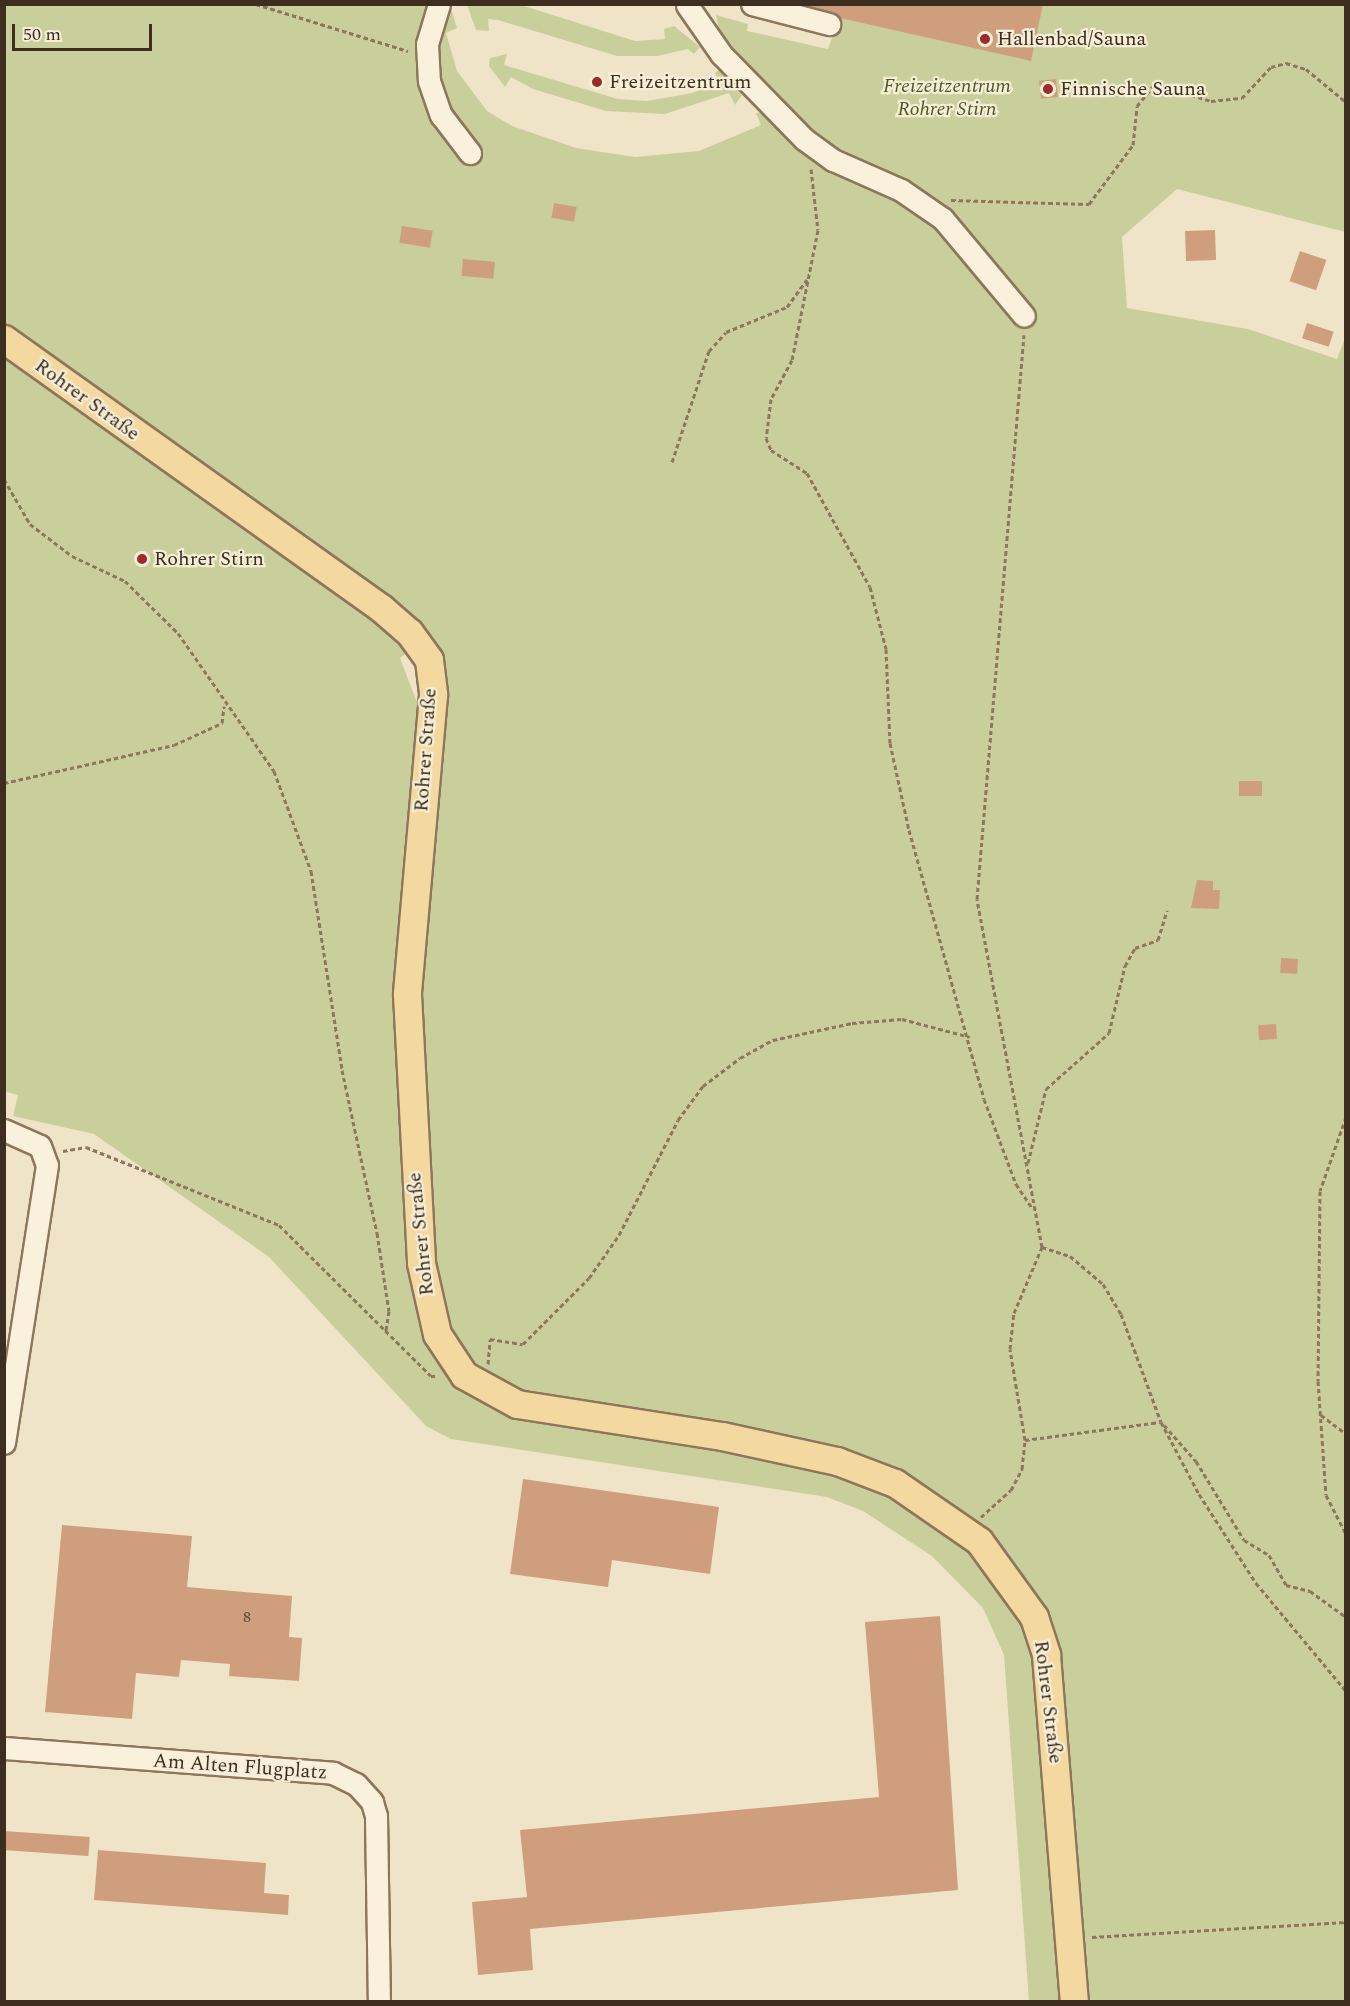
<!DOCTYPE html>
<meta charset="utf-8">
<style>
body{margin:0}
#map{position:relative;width:1350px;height:2006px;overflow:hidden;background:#f0e4c8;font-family:Spectral,serif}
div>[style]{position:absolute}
.green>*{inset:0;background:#c9cf9b}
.building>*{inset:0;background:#cf9f7d;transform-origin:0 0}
.path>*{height:3px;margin-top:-1.5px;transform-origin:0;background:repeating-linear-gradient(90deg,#8d765c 0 4.5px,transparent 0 7.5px)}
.roads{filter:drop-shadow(2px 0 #8d765c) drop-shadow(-2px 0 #8d765c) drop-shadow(0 2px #8d765c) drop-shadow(0 -2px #8d765c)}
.minor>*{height:21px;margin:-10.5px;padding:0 10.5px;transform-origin:10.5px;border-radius:10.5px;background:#faf1dc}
.major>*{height:27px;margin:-13.5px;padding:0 13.5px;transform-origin:13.5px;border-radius:13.5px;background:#f3d9a0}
.dots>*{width:16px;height:16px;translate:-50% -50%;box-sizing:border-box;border:3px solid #f7eed8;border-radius:50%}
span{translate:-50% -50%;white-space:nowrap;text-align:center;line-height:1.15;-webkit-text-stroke:4.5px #f7eed8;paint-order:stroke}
.number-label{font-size:16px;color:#624a37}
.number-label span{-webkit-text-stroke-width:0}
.poi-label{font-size:20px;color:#3d2e20}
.left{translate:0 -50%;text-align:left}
.park-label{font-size:20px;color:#4d5a26;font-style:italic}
.street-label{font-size:20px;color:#3d2e20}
.frame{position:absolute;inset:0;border:6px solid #3d2e20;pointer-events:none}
.scale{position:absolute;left:12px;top:24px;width:140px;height:27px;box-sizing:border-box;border:3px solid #3d2e20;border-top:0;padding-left:8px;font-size:18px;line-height:21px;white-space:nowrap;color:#3d2e20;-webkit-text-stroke:4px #f7eed8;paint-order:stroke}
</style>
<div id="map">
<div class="green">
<i style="clip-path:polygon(evenodd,4px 5px,434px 5px,422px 52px,427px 100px,440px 126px,465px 154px,472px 145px,440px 102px,433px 67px,436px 23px,442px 6px,450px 5px,457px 28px,446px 33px,457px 71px,487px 111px,512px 126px,576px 148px,635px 157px,699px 151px,761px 125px,756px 113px,773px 112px,783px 104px,719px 31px,716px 15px,748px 24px,747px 31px,828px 49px,839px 18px,813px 13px,813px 5px,1345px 5px,1345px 232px,1177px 189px,1122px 237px,1127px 308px,1248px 329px,1337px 359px,1345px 338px,1345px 2001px,1029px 2001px,1004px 1655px,983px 1608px,932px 1556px,863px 1511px,827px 1497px,451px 1439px,426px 1426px,269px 1257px,94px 1134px,13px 1116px,18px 1095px,4px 1091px,4px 5px,430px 637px,447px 683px,419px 959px,419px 1063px,428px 1227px,446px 1322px,423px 1329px,404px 1208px,394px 990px,418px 705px,400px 658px,430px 637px)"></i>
<i style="clip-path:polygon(467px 5px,521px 5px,635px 41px,665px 39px,664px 29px,674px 26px,700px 47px,694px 54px,688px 49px,657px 56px,617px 56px,498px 20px,488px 19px,489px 31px,476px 30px)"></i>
<i style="clip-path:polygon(507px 54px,504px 65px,618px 99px,647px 101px,692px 93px,720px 83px,715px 73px,719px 70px,742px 95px,735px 105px,729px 93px,665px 114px,606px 111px,533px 89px,511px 77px,505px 87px,489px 66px,490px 58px)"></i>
</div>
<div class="building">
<i style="clip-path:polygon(1043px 4px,1031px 61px,840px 18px,807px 5px)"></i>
<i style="left:1056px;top:79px;width:18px;height:17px;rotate:84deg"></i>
<i style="left:554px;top:203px;width:23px;height:15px;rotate:10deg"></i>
<i style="left:402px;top:226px;width:31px;height:17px;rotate:9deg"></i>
<i style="left:1215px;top:230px;width:30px;height:30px;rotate:88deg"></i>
<i style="left:1300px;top:251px;width:28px;height:32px;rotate:19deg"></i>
<i style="left:463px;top:259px;width:32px;height:17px;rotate:5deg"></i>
<i style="left:1307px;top:323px;width:28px;height:16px;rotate:18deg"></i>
<i style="left:1239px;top:781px;width:23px;height:15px"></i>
<i style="clip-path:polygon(1197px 880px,1213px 881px,1213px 890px,1220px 890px,1219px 909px,1191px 908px)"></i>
<i style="left:1281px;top:958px;width:17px;height:15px;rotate:3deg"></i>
<i style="left:1276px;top:1024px;width:15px;height:18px;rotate:86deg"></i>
<i style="clip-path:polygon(523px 1479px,719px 1507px,710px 1574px,612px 1560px,608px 1587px,510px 1574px)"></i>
<i style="clip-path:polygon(62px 1525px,192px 1536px,187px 1587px,292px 1596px,289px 1637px,302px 1638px,299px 1681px,229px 1676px,230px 1664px,181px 1660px,179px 1677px,136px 1673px,132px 1719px,45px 1712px)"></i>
<i style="clip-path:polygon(940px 1616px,958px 1890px,530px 1929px,533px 1970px,478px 1975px,472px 1902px,527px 1897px,520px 1830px,879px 1797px,865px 1622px)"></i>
<i style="left:4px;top:1831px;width:86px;height:19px;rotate:4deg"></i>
<i style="clip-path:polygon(98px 1850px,266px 1863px,264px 1893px,289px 1895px,288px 1915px,94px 1900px)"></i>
</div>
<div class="path">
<i style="left:256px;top:4px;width:159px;rotate:17.2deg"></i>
<i style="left:811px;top:169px;width:61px;rotate:83.5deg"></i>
<i style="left:818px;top:230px;width:133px;rotate:101.3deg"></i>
<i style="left:792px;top:360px;width:44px;rotate:118.3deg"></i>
<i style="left:771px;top:399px;width:39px;rotate:97deg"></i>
<i style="left:766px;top:438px;width:13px;rotate:67deg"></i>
<i style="left:771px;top:450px;width:43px;rotate:32.6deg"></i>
<i style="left:807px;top:473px;width:130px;rotate:61.1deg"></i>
<i style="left:870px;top:587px;width:64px;rotate:75.5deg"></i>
<i style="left:886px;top:649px;width:94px;rotate:87.6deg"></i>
<i style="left:890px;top:743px;width:89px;rotate:77.7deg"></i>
<i style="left:909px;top:830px;width:279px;rotate:74.4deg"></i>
<i style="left:984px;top:1099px;width:91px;rotate:69.4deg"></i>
<i style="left:1016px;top:1184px;width:30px;rotate:56deg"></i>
<i style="left:951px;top:200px;width:138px;rotate:1.7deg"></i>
<i style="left:1089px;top:204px;width:74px;rotate:-53.3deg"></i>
<i style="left:1133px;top:145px;width:39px;rotate:-84deg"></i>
<i style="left:1137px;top:106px;width:28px;rotate:-51deg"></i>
<i style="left:1155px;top:84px;width:59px;rotate:16.9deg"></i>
<i style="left:1211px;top:101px;width:31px;rotate:-6deg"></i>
<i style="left:1242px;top:98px;width:42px;rotate:-46.9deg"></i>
<i style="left:1271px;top:67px;width:16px;rotate:-15deg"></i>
<i style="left:1286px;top:63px;width:21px;rotate:17deg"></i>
<i style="left:1306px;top:69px;width:52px;rotate:39.5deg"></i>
<i style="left:672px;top:462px;width:117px;rotate:-71.6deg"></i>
<i style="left:709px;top:351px;width:25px;rotate:-48deg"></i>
<i style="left:726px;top:332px;width:66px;rotate:-22.3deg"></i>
<i style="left:787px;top:307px;width:34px;rotate:-54deg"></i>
<i style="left:4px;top:479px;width:52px;rotate:60deg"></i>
<i style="left:30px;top:524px;width:53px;rotate:37.3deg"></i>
<i style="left:72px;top:556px;width:59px;rotate:25.3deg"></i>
<i style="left:125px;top:581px;width:74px;rotate:44.5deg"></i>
<i style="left:178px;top:633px;width:168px;rotate:55.2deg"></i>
<i style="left:274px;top:771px;width:107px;rotate:69.7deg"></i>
<i style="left:311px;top:871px;width:201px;rotate:81.1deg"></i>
<i style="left:342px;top:1070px;width:167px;rotate:77.9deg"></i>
<i style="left:377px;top:1233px;width:79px;rotate:81.3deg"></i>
<i style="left:389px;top:1311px;width:20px;rotate:99deg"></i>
<i style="left:4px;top:783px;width:174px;rotate:-12.6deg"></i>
<i style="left:174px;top:745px;width:53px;rotate:-24.6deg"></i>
<i style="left:222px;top:723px;width:17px;rotate:-83deg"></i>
<i style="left:1346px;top:1117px;width:78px;rotate:109.4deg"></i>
<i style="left:1320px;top:1191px;width:190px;rotate:90.6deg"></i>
<i style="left:1318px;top:1381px;width:114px;rotate:86deg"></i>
<i style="left:1326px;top:1495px;width:44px;rotate:62.9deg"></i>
<i style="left:63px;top:1151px;width:23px;rotate:-10deg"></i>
<i style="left:86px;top:1147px;width:208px;rotate:22deg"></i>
<i style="left:279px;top:1225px;width:214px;rotate:44.8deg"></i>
<i style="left:431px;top:1376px;width:6px"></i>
<i style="left:1028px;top:1163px;width:76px;rotate:-76.3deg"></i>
<i style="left:1046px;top:1089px;width:84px;rotate:-41.6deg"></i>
<i style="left:1109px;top:1033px;width:69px;rotate:-76.6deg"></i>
<i style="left:1125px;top:966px;width:21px;rotate:-61deg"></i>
<i style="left:1135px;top:948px;width:24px;rotate:-19deg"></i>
<i style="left:1158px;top:940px;width:31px;rotate:-73deg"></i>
<i style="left:1042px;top:1247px;width:29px;rotate:18deg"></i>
<i style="left:1070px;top:1256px;width:43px;rotate:40.3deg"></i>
<i style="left:1103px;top:1284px;width:35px;rotate:59deg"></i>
<i style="left:1121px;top:1314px;width:115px;rotate:69.7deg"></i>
<i style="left:1161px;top:1422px;width:81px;rotate:62.2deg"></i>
<i style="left:1199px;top:1494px;width:106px;rotate:57.4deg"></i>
<i style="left:1256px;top:1583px;width:141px;rotate:50.2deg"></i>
<i style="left:488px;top:1364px;width:25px;rotate:-85deg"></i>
<i style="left:490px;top:1339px;width:33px;rotate:9deg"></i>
<i style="left:523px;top:1344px;width:93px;rotate:-45deg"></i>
<i style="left:589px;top:1278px;width:52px;rotate:-55.1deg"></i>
<i style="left:619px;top:1235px;width:129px;rotate:-62.8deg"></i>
<i style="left:678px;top:1120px;width:42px;rotate:-53.7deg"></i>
<i style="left:703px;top:1086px;width:46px;rotate:-37.1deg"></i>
<i style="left:740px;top:1058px;width:38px;rotate:-29deg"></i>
<i style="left:773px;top:1040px;width:81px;rotate:-12.1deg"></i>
<i style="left:852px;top:1023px;width:50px;rotate:-4.6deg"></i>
<i style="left:902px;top:1019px;width:70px;rotate:14.8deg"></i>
<i style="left:1321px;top:1415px;width:31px;rotate:37deg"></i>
<i style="left:1164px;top:1425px;width:48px;rotate:48.4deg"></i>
<i style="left:1196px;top:1461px;width:92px;rotate:58.7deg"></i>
<i style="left:1244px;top:1540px;width:29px;rotate:31deg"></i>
<i style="left:1269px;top:1555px;width:34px;rotate:60deg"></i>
<i style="left:1286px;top:1585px;width:25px;rotate:14deg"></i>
<i style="left:1310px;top:1591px;width:44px;rotate:35.8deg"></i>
<i style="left:1025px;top:1440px;width:136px;rotate:-7.6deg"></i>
<i style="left:981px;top:1517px;width:40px;rotate:-42deg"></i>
<i style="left:1011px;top:1490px;width:24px;rotate:-62deg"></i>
<i style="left:1022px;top:1469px;width:29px;rotate:-84deg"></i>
<i style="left:1025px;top:1440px;width:92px;rotate:-99.4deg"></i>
<i style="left:1010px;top:1349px;width:36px;rotate:-84deg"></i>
<i style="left:1014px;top:1313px;width:72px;rotate:-67deg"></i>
<i style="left:1042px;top:1247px;width:354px;rotate:-100.6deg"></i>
<i style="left:977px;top:899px;width:566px;rotate:-85.24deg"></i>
<i style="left:1092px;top:1937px;width:254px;rotate:-3.4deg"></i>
</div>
<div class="roads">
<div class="minor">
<i style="left:439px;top:4px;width:42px;rotate:106.7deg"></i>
<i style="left:427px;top:44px;width:37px;rotate:87deg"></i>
<i style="left:429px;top:81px;width:36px;rotate:71deg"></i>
<i style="left:441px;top:115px;width:48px;rotate:52.7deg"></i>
<i style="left:752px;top:4px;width:80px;rotate:14.6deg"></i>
<i style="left:687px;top:5px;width:60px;rotate:55.2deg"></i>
<i style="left:721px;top:54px;width:119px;rotate:45.7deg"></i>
<i style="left:804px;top:139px;width:36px;rotate:36deg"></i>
<i style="left:833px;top:160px;width:74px;rotate:23.8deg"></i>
<i style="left:901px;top:190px;width:51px;rotate:34.6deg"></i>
<i style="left:943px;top:219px;width:126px;rotate:50.1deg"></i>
<i style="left:4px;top:1130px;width:39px;rotate:24deg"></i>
<i style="left:40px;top:1146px;width:20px;rotate:70deg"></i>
<i style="left:47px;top:1165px;width:281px;rotate:98.8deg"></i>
<i style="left:4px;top:1748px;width:330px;rotate:4.3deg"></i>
<i style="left:333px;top:1773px;width:25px;rotate:26deg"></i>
<i style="left:356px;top:1784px;width:24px;rotate:48deg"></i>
<i style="left:372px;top:1802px;width:15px;rotate:74deg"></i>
<i style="left:376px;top:1816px;width:186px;rotate:89.1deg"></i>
</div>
<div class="major">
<i style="left:4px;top:339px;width:463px;rotate:35.5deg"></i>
<i style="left:381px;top:608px;width:37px;rotate:41deg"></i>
<i style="left:409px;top:632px;width:34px;rotate:54deg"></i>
<i style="left:429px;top:660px;width:35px;rotate:83deg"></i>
<i style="left:433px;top:695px;width:300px;rotate:95deg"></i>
<i style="left:407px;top:994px;width:269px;rotate:87deg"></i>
<i style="left:421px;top:1263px;width:73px;rotate:77.3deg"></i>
<i style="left:437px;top:1334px;width:49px;rotate:56.6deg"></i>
<i style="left:464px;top:1375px;width:60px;rotate:28.7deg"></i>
<i style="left:517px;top:1404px;width:207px;rotate:8.9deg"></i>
<i style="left:722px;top:1436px;width:118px;rotate:12.3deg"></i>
<i style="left:837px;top:1461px;width:62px;rotate:20.8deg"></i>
<i style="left:895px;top:1483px;width:102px;rotate:34.6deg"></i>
<i style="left:979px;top:1541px;width:94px;rotate:54.1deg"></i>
<i style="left:1034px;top:1617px;width:40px;rotate:72deg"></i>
<i style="left:1046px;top:1655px;width:348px;rotate:85.4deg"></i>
</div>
</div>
<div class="dots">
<i style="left:985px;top:39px;background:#9e2a2b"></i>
<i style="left:597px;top:82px;background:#9e2a2b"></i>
<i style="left:1048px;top:89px;background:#9e2a2b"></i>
<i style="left:142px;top:559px;background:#9e2a2b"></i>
</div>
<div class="number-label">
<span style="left:247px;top:1617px">8</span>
</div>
<div class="poi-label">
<span class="left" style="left:997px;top:39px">Hallenbad/Sauna</span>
<span class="left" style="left:609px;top:82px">Freizeitzentrum</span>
<span class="left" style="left:1060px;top:89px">Finnische Sauna</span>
<span class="left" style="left:154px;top:559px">Rohrer Stirn</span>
</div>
<div class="park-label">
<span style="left:947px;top:98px">Freizeitzentrum<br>Rohrer Stirn</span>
</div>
<div class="street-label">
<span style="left:87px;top:400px;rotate:36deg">Rohrer Straße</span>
<span style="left:426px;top:750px;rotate:-86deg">Rohrer Straße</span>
<span style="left:421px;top:1234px;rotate:-96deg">Rohrer Straße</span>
<span style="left:1048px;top:1702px;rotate:83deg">Rohrer Straße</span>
<span style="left:240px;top:1767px;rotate:4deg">Am Alten Flugplatz</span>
</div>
<div class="frame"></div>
<div class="scale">50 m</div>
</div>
